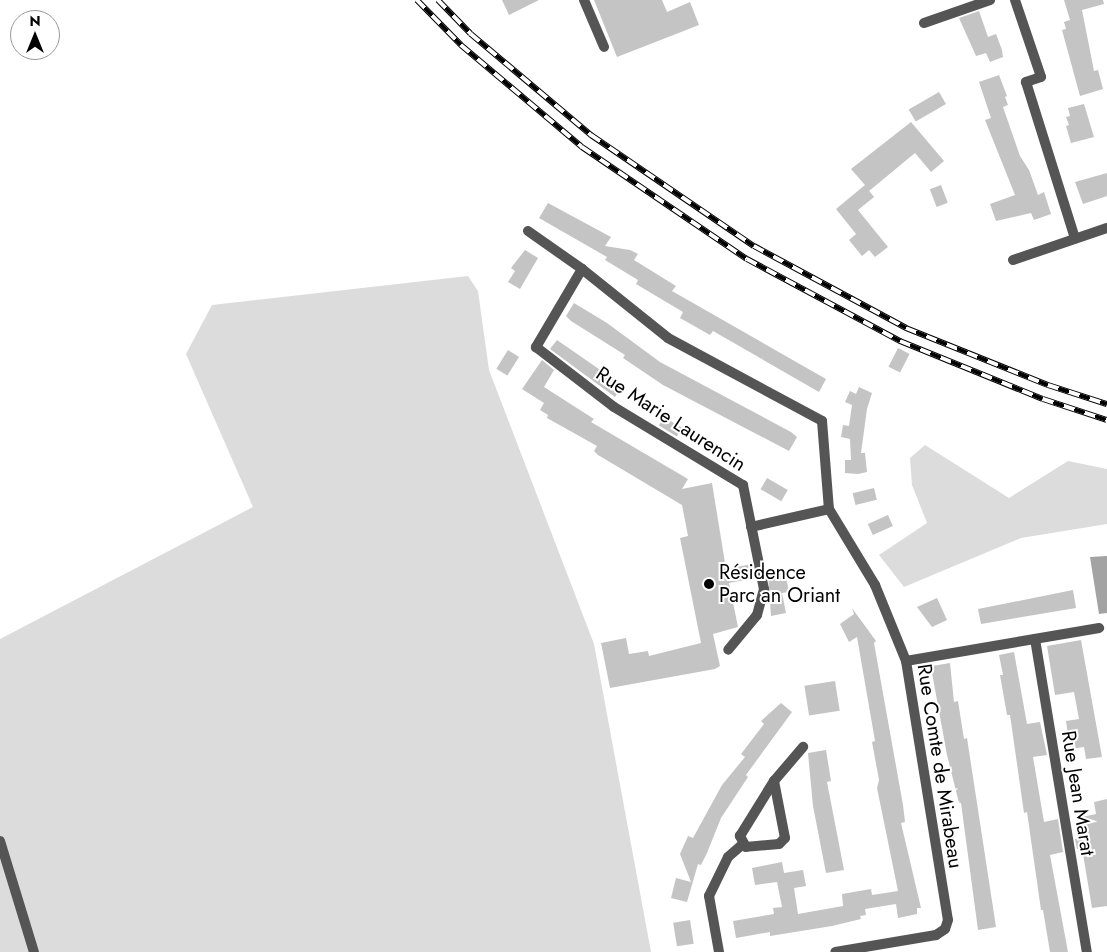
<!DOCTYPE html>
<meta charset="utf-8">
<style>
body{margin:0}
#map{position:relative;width:1107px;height:952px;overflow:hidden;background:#fff;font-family:Jost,sans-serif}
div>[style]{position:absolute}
.green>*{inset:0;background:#dcdcdc}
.water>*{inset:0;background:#a3a3a3}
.building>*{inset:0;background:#c4c4c4;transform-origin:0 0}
.street>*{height:10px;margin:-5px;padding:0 5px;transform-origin:5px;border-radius:5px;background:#555}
.rail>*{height:5.5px;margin-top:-2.75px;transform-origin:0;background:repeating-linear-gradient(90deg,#fff 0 11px,#000 0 22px);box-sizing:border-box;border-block:1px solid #000}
.dots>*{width:14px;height:14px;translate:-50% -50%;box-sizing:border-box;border:2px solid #fff;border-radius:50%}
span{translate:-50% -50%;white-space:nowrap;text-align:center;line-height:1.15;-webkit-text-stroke:4px #fff;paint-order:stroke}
.street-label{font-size:20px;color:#000}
.poi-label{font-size:20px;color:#000}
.left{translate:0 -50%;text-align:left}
.north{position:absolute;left:10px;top:10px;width:50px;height:50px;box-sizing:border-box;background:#fff;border:1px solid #999;border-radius:50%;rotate:0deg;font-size:14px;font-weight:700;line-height:20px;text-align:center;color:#000}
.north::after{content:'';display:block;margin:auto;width:18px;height:22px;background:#000;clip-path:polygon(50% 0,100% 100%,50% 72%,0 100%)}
</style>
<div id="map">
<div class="green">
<i style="clip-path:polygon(468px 276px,478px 291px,489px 370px,594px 644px,651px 952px,0 952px,0 639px,253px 507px,186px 354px,212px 305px)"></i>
<i style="clip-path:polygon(925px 445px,1009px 498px,1068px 461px,1107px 469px,1107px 524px,1021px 538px,904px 587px,879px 555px,927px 523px,912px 485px,910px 458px)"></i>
</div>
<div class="water">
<i style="clip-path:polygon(1107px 556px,1107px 613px,1099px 614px,1090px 557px)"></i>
</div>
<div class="building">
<i style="clip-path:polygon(502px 0,539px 0,509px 15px)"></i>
<i style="clip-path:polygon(594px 0,662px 0,667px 12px,690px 2px,699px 25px,617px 57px)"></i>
<i style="clip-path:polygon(1064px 0,1103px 0,1104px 4px,1082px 10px,1094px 71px,1098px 70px,1103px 89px,1080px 96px,1062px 30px,1066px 29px,1064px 22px,1070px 20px)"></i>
<i style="clip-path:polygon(979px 11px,988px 37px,996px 34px,1002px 50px,1003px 57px,990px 62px,986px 53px,976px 56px,959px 18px)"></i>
<i style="clip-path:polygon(999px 75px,1007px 96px,1005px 97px,1008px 105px,1003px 107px,1020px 156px,1029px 170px,1038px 195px,1044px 192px,1051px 214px,1034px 220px,1031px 213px,996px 221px,990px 204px,1015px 195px,985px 120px,991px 118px,979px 82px)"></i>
<i style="left:939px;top:92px;width:14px;height:35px;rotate:60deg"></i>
<i style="clip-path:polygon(1084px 104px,1094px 137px,1071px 143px,1066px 126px,1069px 125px,1066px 117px,1070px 116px,1068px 108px)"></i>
<i style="clip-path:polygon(911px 122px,944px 161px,931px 172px,915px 153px,869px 191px,867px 188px,874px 197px,858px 210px,888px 247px,875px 257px,869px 250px,862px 256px,849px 240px,856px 234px,836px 209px,865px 185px,851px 169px)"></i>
<i style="clip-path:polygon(1107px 173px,1107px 196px,1083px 204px,1075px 182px)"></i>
<i style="left:941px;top:185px;width:19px;height:12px;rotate:69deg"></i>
<i style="clip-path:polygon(548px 203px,611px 237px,605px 246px,630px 250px,638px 254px,634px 260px,676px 286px,672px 291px,826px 379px,819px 392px,713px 331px,710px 335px,680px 318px,683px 312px,636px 284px,638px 280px,605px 260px,607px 257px,539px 218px)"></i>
<i style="clip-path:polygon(525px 250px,538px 258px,520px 289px,508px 282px,515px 271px,511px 268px)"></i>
<i style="clip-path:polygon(574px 303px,607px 323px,660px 362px,791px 432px,797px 437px,789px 451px,663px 385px,623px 358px,625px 355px,571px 321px,566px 316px)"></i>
<i style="clip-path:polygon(557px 340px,622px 385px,615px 397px,550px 349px)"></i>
<i style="left:898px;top:348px;width:13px;height:21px;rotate:27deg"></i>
<i style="left:508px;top:350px;width:13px;height:22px;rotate:32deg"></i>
<i style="clip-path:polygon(542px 360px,554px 370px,544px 387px,594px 419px,591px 422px,688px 479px,682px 489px,712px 483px,726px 569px,752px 564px,755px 578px,729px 583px,738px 627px,713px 634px,720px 666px,715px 669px,610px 688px,601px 643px,626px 638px,629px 654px,648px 651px,649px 656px,701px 643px,680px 538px,688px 536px,682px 505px,598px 455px,594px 451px,597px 446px,547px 418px,548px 415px,540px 410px,544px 403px,522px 389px)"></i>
<i style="clip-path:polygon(859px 387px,872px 393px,867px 409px,861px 453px,865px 453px,867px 472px,858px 474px,845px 473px,845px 460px,851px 460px,850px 439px,841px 437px,843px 425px,849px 426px,852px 405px,845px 402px,850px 391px,856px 394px)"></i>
<i style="left:664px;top:417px;width:21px;height:10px;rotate:31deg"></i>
<i style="left:767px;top:478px;width:24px;height:13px;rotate:30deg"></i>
<i style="left:874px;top:488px;width:12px;height:22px;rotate:76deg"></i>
<i style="left:888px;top:515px;width:12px;height:22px;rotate:66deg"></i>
<i style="clip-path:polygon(785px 572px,789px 592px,782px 593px,786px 613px,771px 616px,768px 575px)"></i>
<i style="clip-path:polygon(1073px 590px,1076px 608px,981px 624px,978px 609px)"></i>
<i style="clip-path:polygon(937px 598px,947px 620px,932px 627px,917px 607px)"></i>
<i style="clip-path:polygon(852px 608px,876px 641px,874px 643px,903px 805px,905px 822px,901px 823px,921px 908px,917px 908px,917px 914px,898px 918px,896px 904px,865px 909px,866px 915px,860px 916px,861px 919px,832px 926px,770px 936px,770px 932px,736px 938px,733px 921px,774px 914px,773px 908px,782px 907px,777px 882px,755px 885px,752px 868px,782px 862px,784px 873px,803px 870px,806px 886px,794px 888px,798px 914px,843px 906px,842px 894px,871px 889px,872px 895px,898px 891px,877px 788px,879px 780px,872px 742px,875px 741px,857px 637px,849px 642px,840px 624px,854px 614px)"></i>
<i style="clip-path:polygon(1081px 640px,1102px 757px,1086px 759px,1084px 747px,1070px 749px,1066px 721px,1079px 719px,1074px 692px,1055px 695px,1047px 646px)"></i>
<i style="clip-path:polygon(1014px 652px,1027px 724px,1040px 722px,1047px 755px,1033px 757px,1044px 822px,1058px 819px,1063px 852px,1050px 855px,1068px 952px,1050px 952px,1043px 910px,1041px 910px,1027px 812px,1024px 813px,1010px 715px,1007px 715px,1000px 675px,1003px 675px,999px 655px)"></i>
<i style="clip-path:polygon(950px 663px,954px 702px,958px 701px,964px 739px,967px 738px,996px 927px,978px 930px,961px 803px,959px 803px,947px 755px,932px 673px,932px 666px)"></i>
<i style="left:835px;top:681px;width:30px;height:31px;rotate:81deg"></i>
<i style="clip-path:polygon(781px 703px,792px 712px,746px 775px,748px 777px,721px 818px,707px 853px,701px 865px,698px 864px,687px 902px,671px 898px,676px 878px,691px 882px,680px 854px,688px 836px,693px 838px,722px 785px,745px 757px,741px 754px,764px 724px,761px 721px)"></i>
<i style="clip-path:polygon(826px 750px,831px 781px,827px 782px,844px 870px,826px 873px,813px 806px,808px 753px)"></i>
<i style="clip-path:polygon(1107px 799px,1107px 906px,1092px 908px,1082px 848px,1077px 849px,1075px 839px,1086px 837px,1082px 817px,1096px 814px,1094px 802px)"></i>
<i style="left:690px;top:920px;width:24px;height:17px;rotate:81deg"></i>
</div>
<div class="street">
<i style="left:584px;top:0;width:51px;rotate:66.9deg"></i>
<i style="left:1015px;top:0;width:81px;rotate:71.3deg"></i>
<i style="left:1041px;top:77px;width:16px;rotate:162deg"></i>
<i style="left:1026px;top:82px;width:164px;rotate:72.6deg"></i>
<i style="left:924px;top:23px;width:70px;rotate:-19.2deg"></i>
<i style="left:528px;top:231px;width:66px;rotate:35.1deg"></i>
<i style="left:582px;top:269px;width:110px;rotate:38.7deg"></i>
<i style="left:668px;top:338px;width:175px;rotate:28.3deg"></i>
<i style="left:822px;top:421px;width:88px;rotate:85.5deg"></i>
<i style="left:829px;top:509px;width:89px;rotate:58.8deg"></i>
<i style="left:875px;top:585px;width:82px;rotate:67.8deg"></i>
<i style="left:906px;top:661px;width:262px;rotate:80.8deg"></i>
<i style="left:948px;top:920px;width:9px;rotate:108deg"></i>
<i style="left:945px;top:929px;width:11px;rotate:146deg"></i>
<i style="left:936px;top:935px;width:102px;rotate:170.4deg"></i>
<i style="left:1013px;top:260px;width:99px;rotate:-18.8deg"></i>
<i style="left:582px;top:269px;width:91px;rotate:120.5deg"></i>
<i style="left:536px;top:347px;width:98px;rotate:37.6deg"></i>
<i style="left:614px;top:407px;width:151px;rotate:31.2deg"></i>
<i style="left:743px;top:485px;width:106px;rotate:78.6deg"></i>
<i style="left:764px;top:589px;width:27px;rotate:105deg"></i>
<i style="left:757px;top:615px;width:45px;rotate:129.6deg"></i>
<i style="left:751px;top:527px;width:80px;rotate:-13deg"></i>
<i style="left:1035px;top:639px;width:317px;rotate:80.6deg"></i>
<i style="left:906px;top:661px;width:196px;rotate:-9.7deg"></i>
<i style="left:774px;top:781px;width:58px;rotate:79.1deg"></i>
<i style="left:785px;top:838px;width:8px;rotate:135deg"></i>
<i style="left:779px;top:844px;width:33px;rotate:175deg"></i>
<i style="left:746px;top:847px;width:13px;rotate:-119deg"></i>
<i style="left:740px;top:836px;width:65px;rotate:-58.3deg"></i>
<i style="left:774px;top:781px;width:45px;rotate:-49.5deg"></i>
<i style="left:0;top:841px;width:116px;rotate:73deg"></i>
<i style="left:719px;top:952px;width:57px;rotate:-100.1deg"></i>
<i style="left:709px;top:896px;width:43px;rotate:-64deg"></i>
<i style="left:728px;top:857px;width:20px;rotate:-41deg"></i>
</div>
<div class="rail">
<i style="left:417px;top:0;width:63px;rotate:45.6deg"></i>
<i style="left:461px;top:45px;width:158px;rotate:40.1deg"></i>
<i style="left:582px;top:147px;width:199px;rotate:34.2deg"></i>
<i style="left:747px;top:259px;width:174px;rotate:28.2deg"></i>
<i style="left:900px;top:341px;width:154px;rotate:22.1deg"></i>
<i style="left:1043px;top:399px;width:67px;rotate:18.2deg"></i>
<i style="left:438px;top:0;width:47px;rotate:45.9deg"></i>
<i style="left:471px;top:34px;width:157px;rotate:40.1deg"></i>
<i style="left:591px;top:135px;width:197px;rotate:34.3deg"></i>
<i style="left:754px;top:246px;width:173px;rotate:28.3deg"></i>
<i style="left:906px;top:328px;width:153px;rotate:21.9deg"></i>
<i style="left:1048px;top:385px;width:62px;rotate:17.9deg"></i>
</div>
<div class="dots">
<i style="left:709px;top:584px;background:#000"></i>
</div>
<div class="street-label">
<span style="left:671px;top:419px;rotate:33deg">Rue Marie Laurencin</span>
<span style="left:940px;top:766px;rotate:81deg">Rue Comte de Mirabeau</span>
<span style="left:1078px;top:793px;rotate:81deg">Rue Jean Marat</span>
</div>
<div class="poi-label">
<span class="left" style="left:719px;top:584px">Résidence<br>Parc an Oriant</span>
</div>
<div class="north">N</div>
</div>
